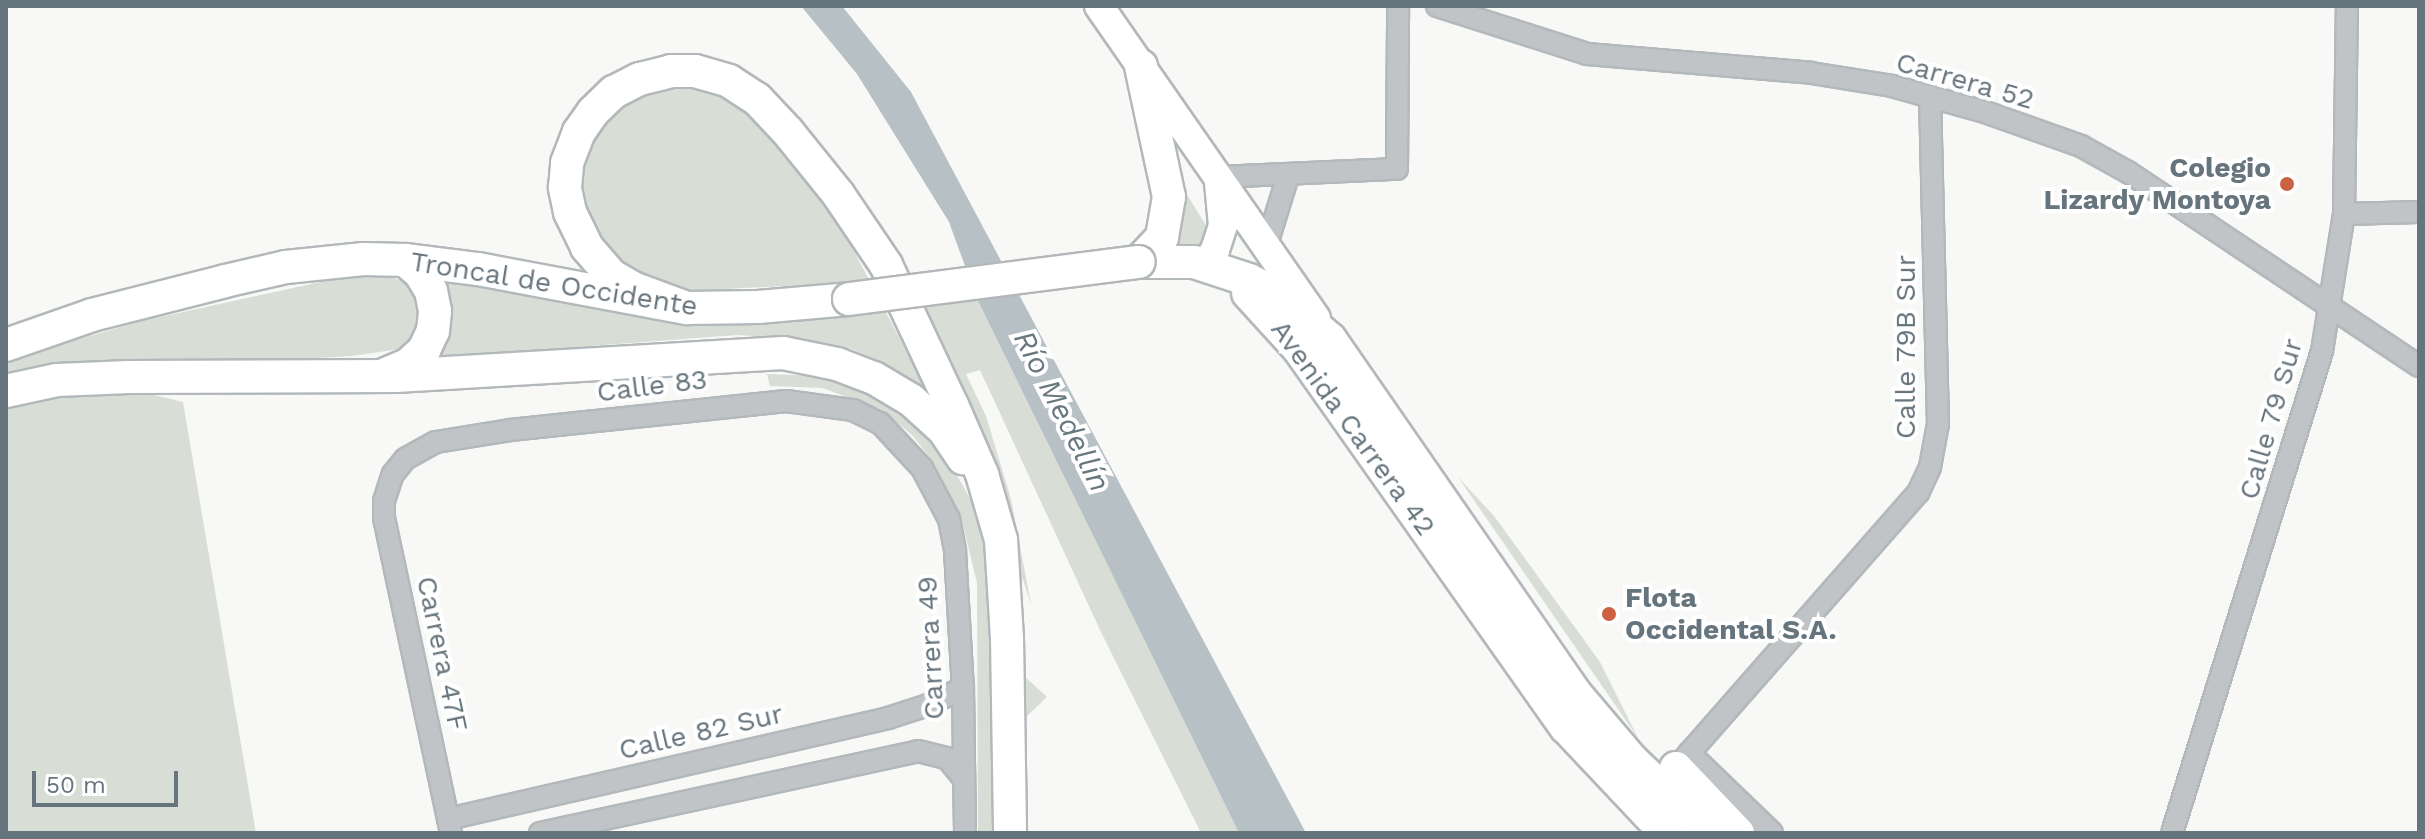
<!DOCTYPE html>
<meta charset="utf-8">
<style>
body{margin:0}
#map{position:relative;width:2425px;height:839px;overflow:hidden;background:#f8f8f6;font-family:"Work Sans",sans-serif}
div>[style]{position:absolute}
.green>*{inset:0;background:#d8ddd6}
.water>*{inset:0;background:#b7c1c5}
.roads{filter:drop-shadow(2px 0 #b3b8bb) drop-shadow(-2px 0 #b3b8bb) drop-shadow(0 2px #b3b8bb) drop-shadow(0 -2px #b3b8bb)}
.minor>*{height:20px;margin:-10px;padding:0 10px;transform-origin:10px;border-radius:10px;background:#c0c4c7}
.secondary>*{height:28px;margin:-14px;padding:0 14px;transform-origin:14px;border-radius:14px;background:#fff}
.trunk>*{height:32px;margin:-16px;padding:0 16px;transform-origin:16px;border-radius:16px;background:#fff}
.bridges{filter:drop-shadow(2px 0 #b4b7ba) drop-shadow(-2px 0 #b4b7ba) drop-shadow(0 2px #b4b7ba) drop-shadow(0 -2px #b4b7ba)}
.trunk-bridge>*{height:32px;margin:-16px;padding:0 16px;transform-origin:16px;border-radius:16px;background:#fff}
.dots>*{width:22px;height:22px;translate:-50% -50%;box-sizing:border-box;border:4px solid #fff;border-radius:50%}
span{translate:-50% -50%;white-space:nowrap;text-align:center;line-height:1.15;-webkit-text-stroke:8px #fff;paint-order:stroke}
.street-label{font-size:28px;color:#66747d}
.poi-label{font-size:28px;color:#66747d;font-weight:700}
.right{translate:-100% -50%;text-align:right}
.left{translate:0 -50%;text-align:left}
.water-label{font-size:30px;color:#67787f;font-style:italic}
.frame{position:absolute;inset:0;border:8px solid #66747d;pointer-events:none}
.scale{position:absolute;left:32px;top:771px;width:146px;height:36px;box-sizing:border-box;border:4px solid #66747d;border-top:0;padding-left:10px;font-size:24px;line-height:28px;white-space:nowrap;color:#66747d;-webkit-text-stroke:6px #fff;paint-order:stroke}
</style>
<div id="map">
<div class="green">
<i style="clip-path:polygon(683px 83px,729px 93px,773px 136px,844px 232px,941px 418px,901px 373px,852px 349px,800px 339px,737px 335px,431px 358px,434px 273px,765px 322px,851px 315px,846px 283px,684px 291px,635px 276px,604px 252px,581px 216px,575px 180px,583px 147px,621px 100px)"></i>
<i style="clip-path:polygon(1175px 175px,1210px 232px,1206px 248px,1175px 244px)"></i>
<i style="clip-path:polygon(388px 275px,407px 284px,418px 304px,419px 324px,414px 341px,400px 349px,352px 356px,6px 376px,6px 360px,142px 321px,343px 277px)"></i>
<i style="clip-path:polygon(977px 299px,1239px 833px,1201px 833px,1100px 630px,980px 370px,966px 374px,986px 416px,1011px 499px,1031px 604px,991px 485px,916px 307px)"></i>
<i style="clip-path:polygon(767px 374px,822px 376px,884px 398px,921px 427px,945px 454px,976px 509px,993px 580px,998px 833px,978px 833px,977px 583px,962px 521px,934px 463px,913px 436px,881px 409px,822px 388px,770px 386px)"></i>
<i style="clip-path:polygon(134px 390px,183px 402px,256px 833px,6px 833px,6px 407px,77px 392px)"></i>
<i style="clip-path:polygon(1458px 477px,1494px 516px,1600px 662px,1638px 738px)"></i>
<i style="clip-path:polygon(1024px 676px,1047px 697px,1026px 717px)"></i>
</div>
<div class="water">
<i style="clip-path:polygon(801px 6px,842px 6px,911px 92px,1306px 833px,1239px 833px,977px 299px,949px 222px,857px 74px)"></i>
</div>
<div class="roads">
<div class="minor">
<i style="left:1437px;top:6px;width:157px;rotate:17.7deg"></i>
<i style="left:1587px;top:54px;width:225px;rotate:4.8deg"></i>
<i style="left:1811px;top:73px;width:82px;rotate:9.1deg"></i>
<i style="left:1892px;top:86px;width:97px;rotate:15.6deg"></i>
<i style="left:1985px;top:112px;width:102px;rotate:19.5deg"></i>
<i style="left:2081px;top:146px;width:54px;rotate:29deg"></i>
<i style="left:2128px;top:172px;width:350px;rotate:33.7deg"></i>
<i style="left:1218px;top:177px;width:179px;rotate:-2.6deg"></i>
<i style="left:1397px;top:169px;width:163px;rotate:-89.6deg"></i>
<i style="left:2344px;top:214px;width:75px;rotate:-1.5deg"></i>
<i style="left:1266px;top:247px;width:74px;rotate:-72.8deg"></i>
<i style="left:1689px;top:753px;width:115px;rotate:43.9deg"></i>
<i style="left:1670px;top:775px;width:376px;rotate:-48.7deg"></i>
<i style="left:1918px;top:493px;width:29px;rotate:-65deg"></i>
<i style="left:1930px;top:467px;width:44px;rotate:-79.5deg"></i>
<i style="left:1938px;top:424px;width:328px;rotate:-91.4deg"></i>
<i style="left:448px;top:819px;width:451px;rotate:-12.9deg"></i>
<i style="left:888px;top:718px;width:40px;rotate:-18deg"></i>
<i style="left:926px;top:706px;width:41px;rotate:-25.9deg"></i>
<i style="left:451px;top:833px;width:322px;rotate:-102deg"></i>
<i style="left:384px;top:518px;width:17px;rotate:-90deg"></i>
<i style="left:384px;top:501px;width:28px;rotate:-72deg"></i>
<i style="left:393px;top:474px;width:19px;rotate:-51deg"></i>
<i style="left:405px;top:459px;width:35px;rotate:-29deg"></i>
<i style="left:436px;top:442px;width:75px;rotate:-9.2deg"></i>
<i style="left:510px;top:430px;width:278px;rotate:-6deg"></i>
<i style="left:786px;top:401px;width:68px;rotate:7.7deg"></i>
<i style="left:853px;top:410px;width:30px;rotate:26deg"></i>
<i style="left:880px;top:423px;width:62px;rotate:47deg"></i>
<i style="left:922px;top:468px;width:58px;rotate:62.1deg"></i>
<i style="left:949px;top:519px;width:33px;rotate:79deg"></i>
<i style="left:955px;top:551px;width:137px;rotate:86.7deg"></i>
<i style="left:963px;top:688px;width:145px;rotate:89.2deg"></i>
<i style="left:540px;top:833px;width:387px;rotate:-12.2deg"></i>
<i style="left:918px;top:751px;width:30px;rotate:14deg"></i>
<i style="left:947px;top:758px;width:27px;rotate:51deg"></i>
<i style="left:2172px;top:833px;width:505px;rotate:-72.71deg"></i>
<i style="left:2322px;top:351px;width:139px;rotate:-80.9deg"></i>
<i style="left:2344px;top:214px;width:208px;rotate:-89.2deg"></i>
</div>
<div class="secondary">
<i style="left:1099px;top:6px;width:380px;rotate:55.2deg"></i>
<i style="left:1205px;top:265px;width:18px;rotate:-56deg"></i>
<i style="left:1215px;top:250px;width:25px;rotate:-72deg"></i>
<i style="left:1223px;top:226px;width:44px;rotate:-95.2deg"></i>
</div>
<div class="trunk">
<i style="left:1139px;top:262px;width:55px"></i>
<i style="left:1194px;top:262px;width:58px;rotate:18.1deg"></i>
<i style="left:1249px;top:280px;width:35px;rotate:27deg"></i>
<i style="left:1280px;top:296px;width:66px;rotate:40.7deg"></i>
<i style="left:1330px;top:339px;width:431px;rotate:55.3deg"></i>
<i style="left:1575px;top:693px;width:87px;rotate:49.7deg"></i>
<i style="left:1631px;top:759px;width:107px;rotate:43.9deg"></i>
<i style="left:1139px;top:262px;width:34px;rotate:-47deg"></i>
<i style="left:1162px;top:237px;width:41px;rotate:-80.1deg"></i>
<i style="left:1169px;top:197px;width:134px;rotate:-102.1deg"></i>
<i style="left:1248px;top:293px;width:76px;rotate:47.7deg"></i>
<i style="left:1299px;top:349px;width:463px;rotate:54.8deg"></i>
<i style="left:1566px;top:727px;width:146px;rotate:46.7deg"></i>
<i style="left:687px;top:308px;width:55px;rotate:-159.9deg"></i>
<i style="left:635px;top:289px;width:28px;rotate:-150deg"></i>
<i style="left:611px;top:275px;width:37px;rotate:-131deg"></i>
<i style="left:587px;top:247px;width:39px;rotate:-116deg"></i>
<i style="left:570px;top:212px;width:25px;rotate:-102deg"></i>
<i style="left:565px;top:188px;width:25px;rotate:-85deg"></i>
<i style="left:567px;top:163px;width:33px;rotate:-69deg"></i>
<i style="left:579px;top:132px;width:24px;rotate:-55deg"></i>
<i style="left:593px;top:112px;width:29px;rotate:-44deg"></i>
<i style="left:614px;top:92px;width:29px;rotate:-27deg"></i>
<i style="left:640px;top:79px;width:32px;rotate:-14deg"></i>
<i style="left:671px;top:71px;width:24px"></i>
<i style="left:695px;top:71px;width:35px;rotate:16deg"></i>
<i style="left:729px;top:81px;width:33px;rotate:33deg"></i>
<i style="left:757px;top:99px;width:45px;rotate:46.8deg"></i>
<i style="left:788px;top:132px;width:80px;rotate:51.1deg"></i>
<i style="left:838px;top:194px;width:86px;rotate:55.9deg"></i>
<i style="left:886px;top:265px;width:155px;rotate:64.8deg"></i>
<i style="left:952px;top:405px;width:75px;rotate:66.5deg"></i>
<i style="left:982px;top:474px;width:69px;rotate:73.9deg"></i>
<i style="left:1001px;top:540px;width:98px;rotate:86.5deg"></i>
<i style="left:1007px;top:638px;width:195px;rotate:89.1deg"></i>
<i style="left:6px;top:345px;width:91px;rotate:-19.2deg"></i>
<i style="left:92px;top:315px;width:137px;rotate:-14.3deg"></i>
<i style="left:225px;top:281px;width:63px;rotate:-12.9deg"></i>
<i style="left:286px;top:267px;width:78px;rotate:-5.9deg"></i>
<i style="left:364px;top:259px;width:41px;rotate:1.4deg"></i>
<i style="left:405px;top:260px;width:74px;rotate:7deg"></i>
<i style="left:478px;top:269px;width:213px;rotate:10.6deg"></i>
<i style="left:687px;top:308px;width:71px;rotate:-0.8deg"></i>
<i style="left:758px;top:307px;width:91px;rotate:-5deg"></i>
<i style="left:386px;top:374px;width:25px;rotate:-23deg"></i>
<i style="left:409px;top:364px;width:21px;rotate:-43deg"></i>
<i style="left:424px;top:350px;width:21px;rotate:-65deg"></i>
<i style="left:433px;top:331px;width:20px;rotate:-84deg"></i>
<i style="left:435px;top:311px;width:20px;rotate:-101deg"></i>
<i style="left:431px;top:291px;width:21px;rotate:-121deg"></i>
<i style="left:420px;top:273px;width:20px;rotate:-139deg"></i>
<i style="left:6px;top:391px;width:52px;rotate:-12.2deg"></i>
<i style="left:57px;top:380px;width:72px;rotate:-2.4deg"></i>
<i style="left:129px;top:377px;width:267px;rotate:-0.2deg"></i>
<i style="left:396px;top:376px;width:388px;rotate:-3.4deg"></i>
<i style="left:783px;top:353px;width:55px;rotate:11.5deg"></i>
<i style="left:837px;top:364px;width:40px;rotate:21deg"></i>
<i style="left:874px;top:378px;width:43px;rotate:30.7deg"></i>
<i style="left:911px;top:400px;width:45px;rotate:42.3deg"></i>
<i style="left:944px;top:430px;width:34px;rotate:56deg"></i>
<i style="left:1676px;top:768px;width:90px;rotate:46.4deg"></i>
</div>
</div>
<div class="bridges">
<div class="trunk-bridge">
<i style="left:849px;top:299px;width:292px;rotate:-7.3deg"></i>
</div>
</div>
<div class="dots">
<i style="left:2287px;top:184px;background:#cd6242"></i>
<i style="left:1609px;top:614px;background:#cd6242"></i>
</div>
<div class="street-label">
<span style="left:1965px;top:81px;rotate:16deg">Carrera 52</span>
<span style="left:554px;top:284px;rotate:9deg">Troncal de Occidente</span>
<span style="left:1906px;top:347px;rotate:-90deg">Calle 79B Sur</span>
<span style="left:652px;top:386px;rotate:-7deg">Calle 83</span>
<span style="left:2271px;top:419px;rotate:-74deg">Calle 79 Sur</span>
<span style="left:1353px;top:428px;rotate:54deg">Avenida Carrera 42</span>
<span style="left:931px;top:648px;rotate:-93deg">Carrera 49</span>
<span style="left:442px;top:654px;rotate:78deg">Carrera 47F</span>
<span style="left:701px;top:732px;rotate:-13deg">Calle 82 Sur</span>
</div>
<div class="poi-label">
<span class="right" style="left:2271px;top:184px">Colegio<br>Lizardy Montoya</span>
<span class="left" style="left:1625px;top:614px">Flota<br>Occidental S.A.</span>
</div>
<div class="water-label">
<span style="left:1062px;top:411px;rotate:63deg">Río Medellín</span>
</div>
<div class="frame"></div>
<div class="scale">50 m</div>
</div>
